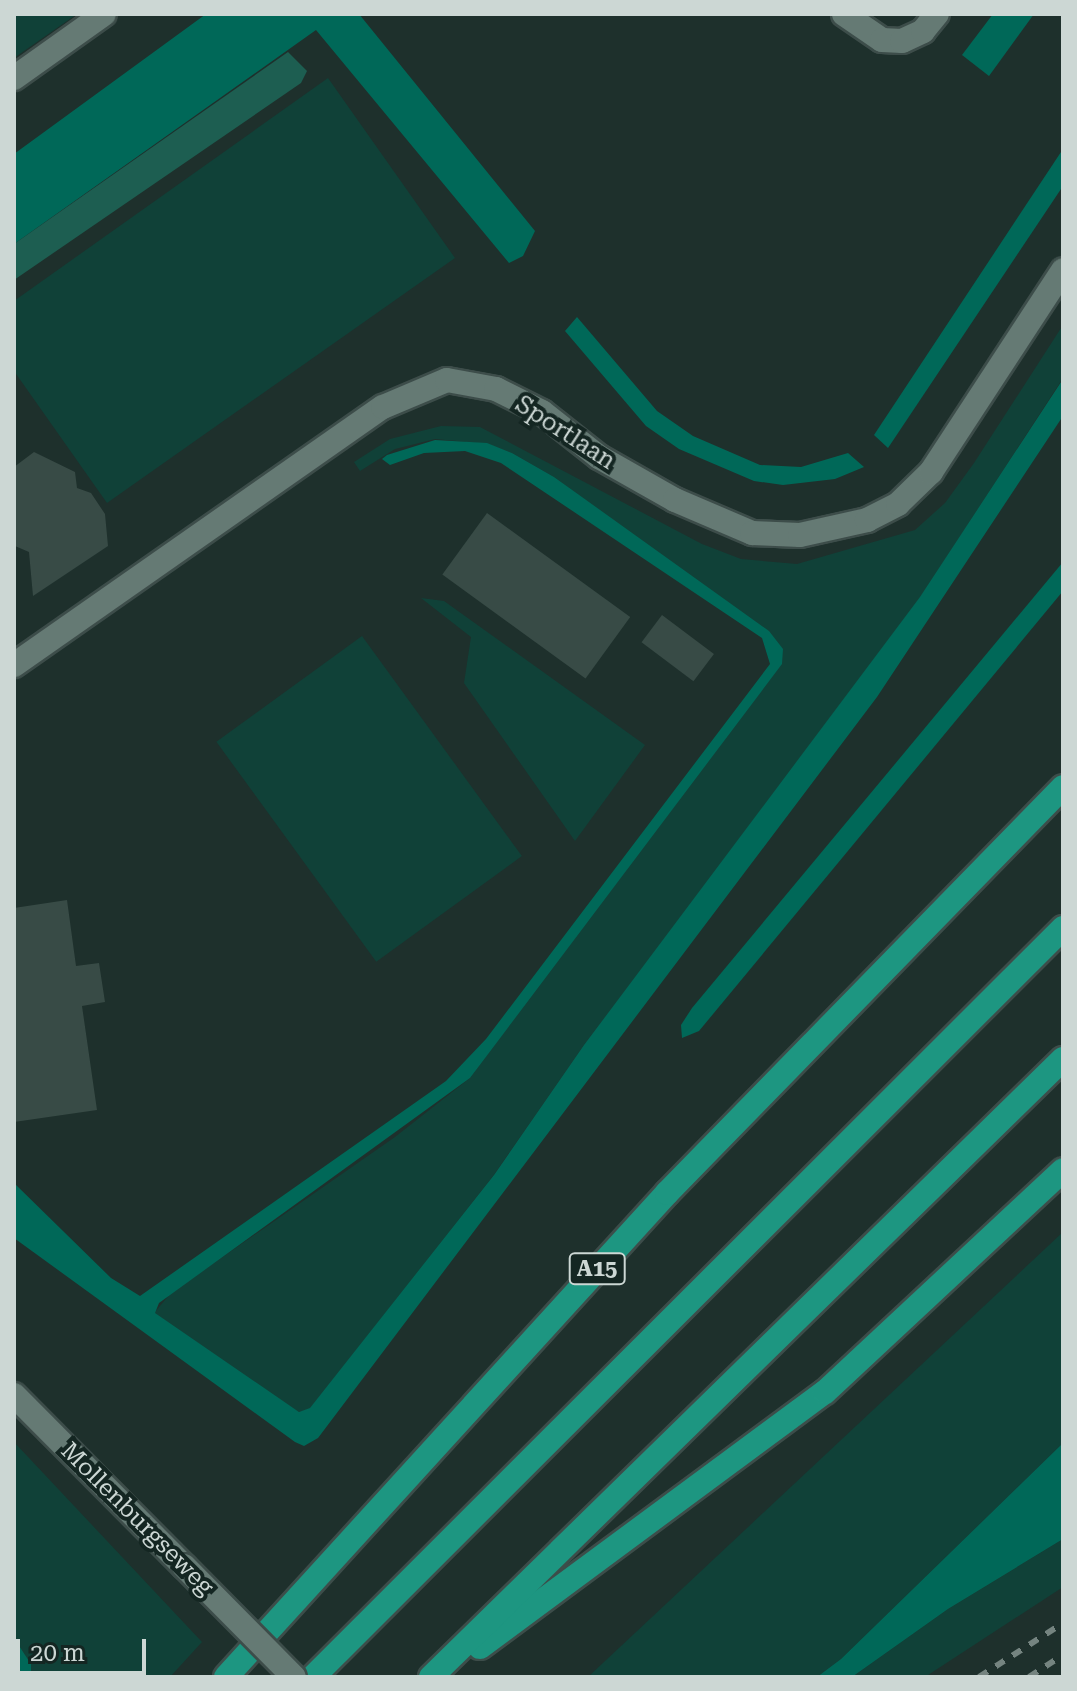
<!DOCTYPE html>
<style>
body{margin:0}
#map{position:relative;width:1077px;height:1691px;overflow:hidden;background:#1e302c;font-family:"Roboto Serif",serif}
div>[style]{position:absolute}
.green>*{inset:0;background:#104138;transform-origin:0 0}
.forest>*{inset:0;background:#1d5e51}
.water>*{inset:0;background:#006858}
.building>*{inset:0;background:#384b46;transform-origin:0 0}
.roads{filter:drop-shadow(2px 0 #3d4d4a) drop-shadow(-2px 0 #3d4d4a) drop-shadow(0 2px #3d4d4a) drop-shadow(0 -2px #3d4d4a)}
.street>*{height:24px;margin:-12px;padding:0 12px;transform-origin:12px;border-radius:12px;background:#657a74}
.secondary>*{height:24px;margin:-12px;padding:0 12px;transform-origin:12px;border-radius:12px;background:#657a74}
.highway>*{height:24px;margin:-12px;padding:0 12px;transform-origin:12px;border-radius:12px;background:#1d9681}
.rail>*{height:6px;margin-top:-3px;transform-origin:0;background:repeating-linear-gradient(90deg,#758480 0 10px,transparent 0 20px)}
.bridges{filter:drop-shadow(2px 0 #3d4d4a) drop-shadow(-2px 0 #3d4d4a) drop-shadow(0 2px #3d4d4a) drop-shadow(0 -2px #3d4d4a)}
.secondary-bridge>*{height:24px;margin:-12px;padding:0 12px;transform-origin:12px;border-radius:12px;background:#657a74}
span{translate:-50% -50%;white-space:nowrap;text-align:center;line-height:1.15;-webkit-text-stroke:8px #142622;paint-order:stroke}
.shield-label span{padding:2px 6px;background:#142622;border:2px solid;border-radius:6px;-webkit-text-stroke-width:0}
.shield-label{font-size:22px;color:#ccd7d4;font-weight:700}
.street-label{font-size:24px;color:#ccd7d4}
.frame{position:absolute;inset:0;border:16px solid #ccd7d4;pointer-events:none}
.scale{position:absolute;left:16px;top:1639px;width:130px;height:36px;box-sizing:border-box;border:4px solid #ccd7d4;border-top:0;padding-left:10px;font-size:24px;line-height:28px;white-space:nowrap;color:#ccd7d4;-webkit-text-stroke:6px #142622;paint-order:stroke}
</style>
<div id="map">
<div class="green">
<i style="clip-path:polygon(14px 14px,77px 14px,14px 58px)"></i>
<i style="clip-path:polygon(328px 78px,455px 258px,107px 503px,14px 371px,14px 301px)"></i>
<i style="clip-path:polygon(1063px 325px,1063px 378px,920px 598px,584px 1045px,493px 1176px,310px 1409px,299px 1412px,253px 1384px,154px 1313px,171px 1293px,395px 1137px,470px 1078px,782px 649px,554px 477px,512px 453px,488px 444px,435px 439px,395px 449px,360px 471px,354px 462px,390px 439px,441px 426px,480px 427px,702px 544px,741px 559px,797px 564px,915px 530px,945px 503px,974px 463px)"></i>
<i style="clip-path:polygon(421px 598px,444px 601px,645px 745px,575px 841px,464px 683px,471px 637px)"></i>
<i style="left:362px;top:636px;width:272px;height:180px;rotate:54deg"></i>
<i style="clip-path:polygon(1063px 1232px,1063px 1443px,841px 1659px,817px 1677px,588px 1677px)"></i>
<i style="clip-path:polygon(14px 1442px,202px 1642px,170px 1677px,31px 1677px,31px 1664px,14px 1638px)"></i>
<i style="clip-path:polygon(1063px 1539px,1063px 1587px,925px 1677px,852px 1677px,948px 1609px)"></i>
</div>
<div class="forest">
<i style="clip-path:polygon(288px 52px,307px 71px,301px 83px,14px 280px,14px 244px)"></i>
</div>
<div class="water">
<i style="clip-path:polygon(206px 14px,359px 14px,535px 231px,523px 256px,509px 263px,316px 30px,14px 244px,14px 154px)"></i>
<i style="clip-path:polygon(993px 14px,1034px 14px,989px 76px,962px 55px)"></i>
<i style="clip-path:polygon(1063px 149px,1063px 186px,888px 448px,874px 435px)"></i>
<i style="clip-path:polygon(577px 317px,657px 411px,693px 436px,760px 465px,801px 467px,848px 453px,864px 467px,835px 479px,783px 485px,754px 481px,679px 449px,646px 426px,565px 331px)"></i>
<i style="clip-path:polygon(1063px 379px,1063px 416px,877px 697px,318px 1438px,304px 1446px,295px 1442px,14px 1238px,14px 1183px,111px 1278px,140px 1296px,446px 1081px,486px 1039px,770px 664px,762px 638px,501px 463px,465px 451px,424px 453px,390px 465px,382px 459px,387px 455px,435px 440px,487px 443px,512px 453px,554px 477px,769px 631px,783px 649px,782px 664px,470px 1078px,159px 1303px,155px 1313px,299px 1412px,310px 1408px,494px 1175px,584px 1045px,920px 597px)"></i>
<i style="clip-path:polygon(1063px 562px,1063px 591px,699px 1031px,682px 1038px,681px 1025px,692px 1008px)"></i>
<i style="clip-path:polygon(1063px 1443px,1063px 1539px,948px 1609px,852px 1677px,817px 1677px,841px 1659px)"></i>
<i style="clip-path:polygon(14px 1638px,31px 1664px,31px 1677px,14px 1677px)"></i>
</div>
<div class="building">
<i style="clip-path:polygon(34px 452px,75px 472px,77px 488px,91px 493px,105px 514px,108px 546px,33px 596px,29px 552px,15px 546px,14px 467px)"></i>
<i style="left:487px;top:513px;width:177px;height:76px;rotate:36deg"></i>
<i style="left:662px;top:615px;width:65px;height:34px;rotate:37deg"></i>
<i style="clip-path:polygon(67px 900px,76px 966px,99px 963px,105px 1002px,82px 1006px,97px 1110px,14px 1122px,14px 908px)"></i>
</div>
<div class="roads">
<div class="street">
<i style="left:844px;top:14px;width:46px;rotate:34.4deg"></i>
<i style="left:882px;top:40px;width:20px;rotate:3deg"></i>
<i style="left:902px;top:41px;width:23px;rotate:-25deg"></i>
<i style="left:923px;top:31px;width:22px;rotate:-51deg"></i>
<i style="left:14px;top:78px;width:110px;rotate:-35.4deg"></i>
<i style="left:14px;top:665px;width:450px;rotate:-35deg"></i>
<i style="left:383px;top:407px;width:69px;rotate:-22.9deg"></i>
<i style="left:447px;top:380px;width:50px;rotate:10.4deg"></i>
<i style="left:496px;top:389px;width:51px;rotate:26.6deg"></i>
<i style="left:542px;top:412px;width:73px;rotate:38.3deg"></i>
<i style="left:599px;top:457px;width:87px;rotate:29.5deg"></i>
<i style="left:675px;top:500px;width:84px;rotate:23.2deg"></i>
<i style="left:752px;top:533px;width:48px;rotate:2.4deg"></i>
<i style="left:800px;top:535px;width:69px;rotate:-12.6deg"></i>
<i style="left:867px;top:520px;width:35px;rotate:-27deg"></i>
<i style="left:898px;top:504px;width:46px;rotate:-44.1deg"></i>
<i style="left:931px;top:472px;width:241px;rotate:-56.8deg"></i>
</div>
<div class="secondary">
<i style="left:14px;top:1395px;width:241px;rotate:45.2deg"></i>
</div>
<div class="highway">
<i style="left:480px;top:1647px;width:429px;rotate:-36.5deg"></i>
<i style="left:825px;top:1392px;width:325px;rotate:-43deg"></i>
<i style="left:226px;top:1677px;width:655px;rotate:-47.66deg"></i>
<i style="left:667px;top:1193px;width:567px;rotate:-45.71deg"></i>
<i style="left:313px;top:1677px;width:1060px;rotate:-44.96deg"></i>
<i style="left:431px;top:1677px;width:884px;rotate:-44.36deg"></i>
</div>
</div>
<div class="rail">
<i style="left:979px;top:1677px;width:100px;rotate:-32.7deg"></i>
<i style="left:1029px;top:1677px;width:40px;rotate:-32.9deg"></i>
</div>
<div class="bridges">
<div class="secondary-bridge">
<i style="left:184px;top:1566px;width:156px;rotate:45.3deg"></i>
</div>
</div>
<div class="shield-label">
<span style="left:597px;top:1269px">A15</span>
</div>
<div class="street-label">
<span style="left:565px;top:433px;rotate:33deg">Sportlaan</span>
<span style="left:137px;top:1519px;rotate:45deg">Mollenburgseweg</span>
</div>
<div class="frame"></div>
<div class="scale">20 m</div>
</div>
